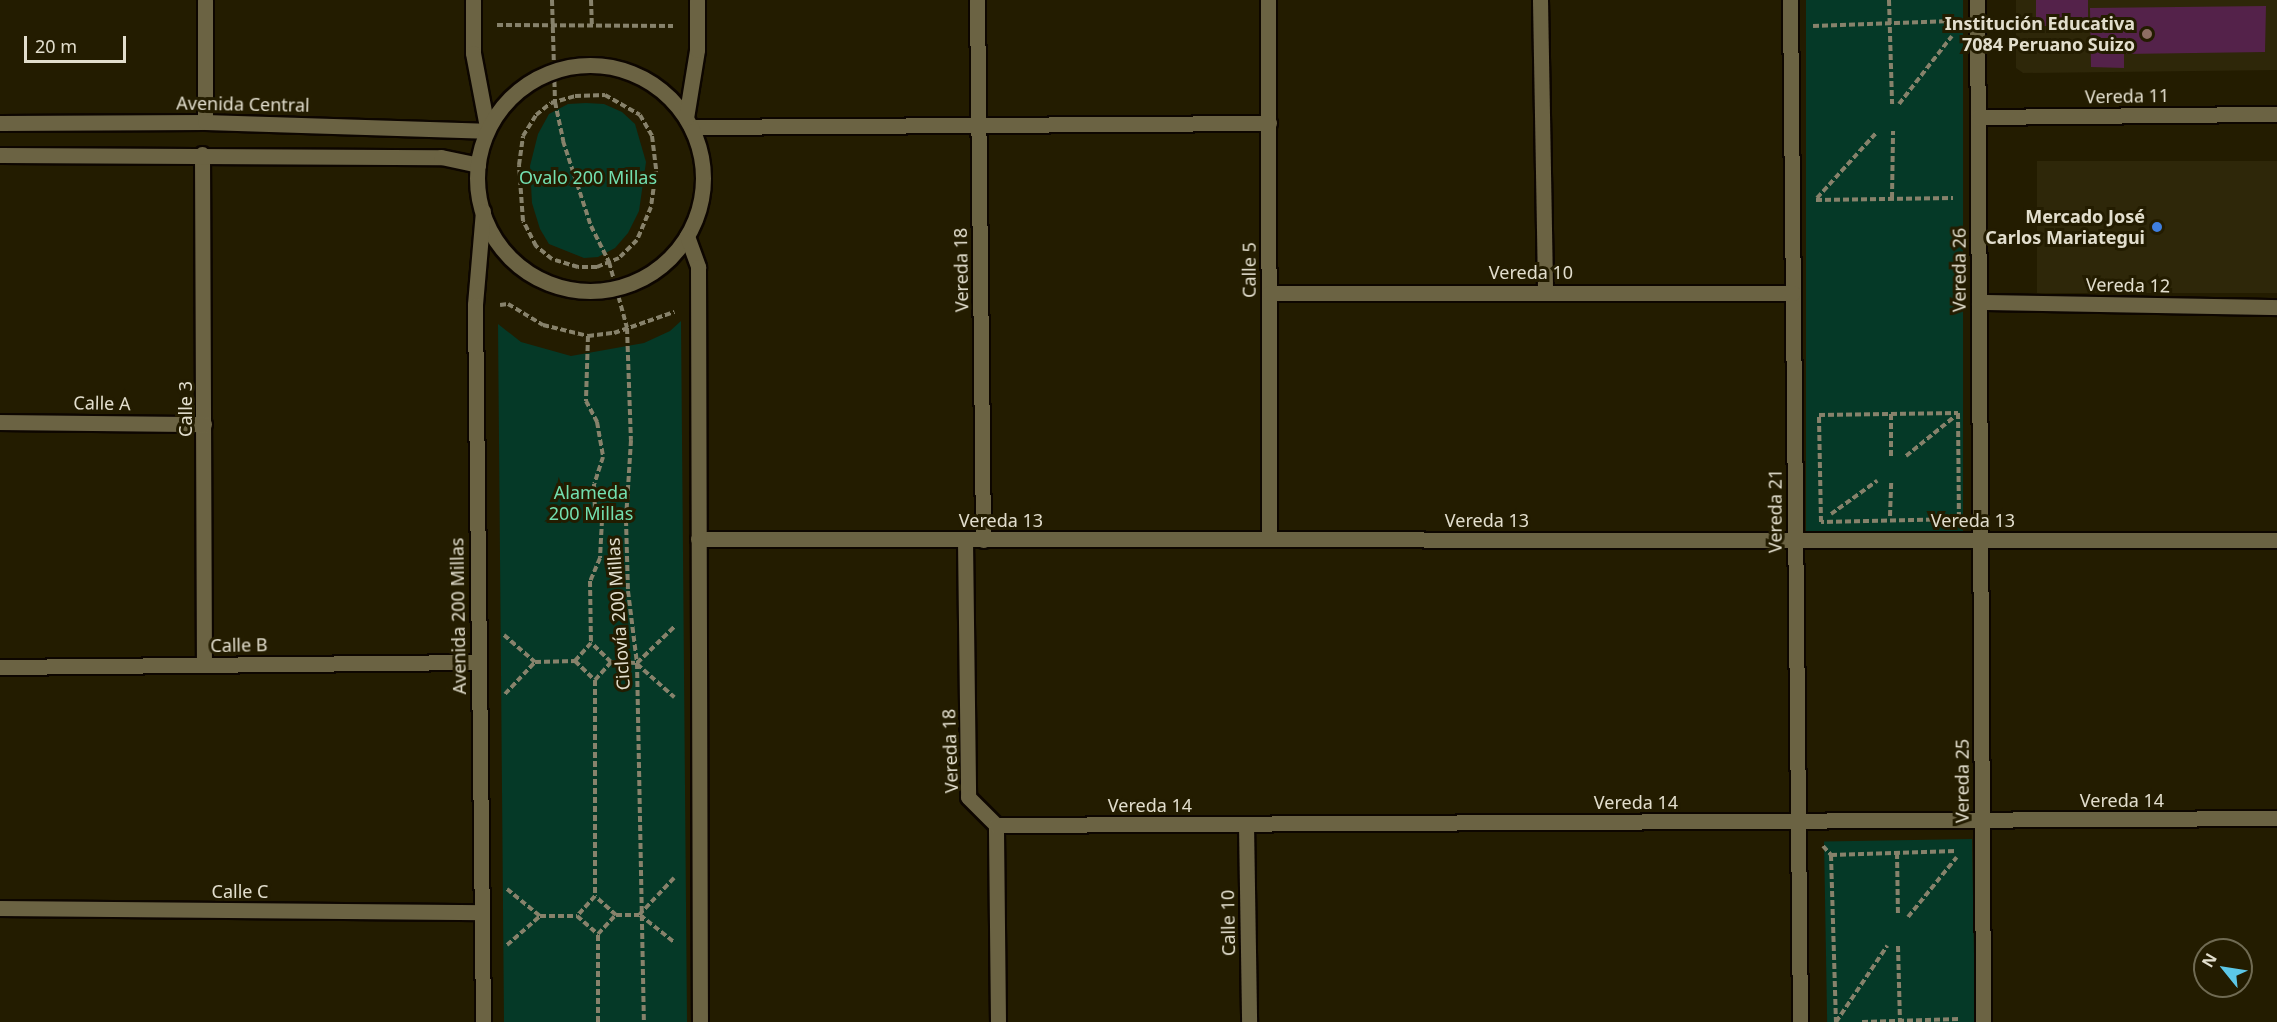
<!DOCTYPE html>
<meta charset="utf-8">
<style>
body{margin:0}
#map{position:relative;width:2277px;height:1022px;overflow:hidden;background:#231c00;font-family:"Noto Sans",sans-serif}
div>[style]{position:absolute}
.built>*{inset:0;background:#2e2709;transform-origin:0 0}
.green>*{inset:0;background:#053927;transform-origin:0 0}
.building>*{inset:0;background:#54224a;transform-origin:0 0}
.path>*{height:4px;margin-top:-2px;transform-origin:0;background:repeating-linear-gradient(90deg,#87826b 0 6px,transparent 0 9px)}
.roads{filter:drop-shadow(2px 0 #0d0600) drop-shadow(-2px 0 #0d0600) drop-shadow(0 2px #0d0600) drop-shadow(0 -2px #0d0600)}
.service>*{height:15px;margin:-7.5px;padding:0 7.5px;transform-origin:7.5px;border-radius:7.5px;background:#6b6343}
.pedestrian>*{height:15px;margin:-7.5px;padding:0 7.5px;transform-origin:7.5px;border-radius:7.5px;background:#6b6343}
.minor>*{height:15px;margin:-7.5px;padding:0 7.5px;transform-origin:7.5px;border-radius:7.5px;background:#6b6343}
.tertiary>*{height:15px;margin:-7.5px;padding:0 7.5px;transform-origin:7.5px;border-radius:7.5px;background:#6b6343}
.secondary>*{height:15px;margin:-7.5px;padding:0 7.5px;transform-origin:7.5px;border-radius:7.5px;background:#6b6343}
.secondary>.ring{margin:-7.5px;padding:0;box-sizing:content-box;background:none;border:15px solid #6b6343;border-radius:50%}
.dots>*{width:16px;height:16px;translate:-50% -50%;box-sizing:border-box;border:3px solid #231c00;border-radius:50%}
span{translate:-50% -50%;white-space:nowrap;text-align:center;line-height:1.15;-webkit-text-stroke:6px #231c00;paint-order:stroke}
.poi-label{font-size:18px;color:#e2decd;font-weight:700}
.right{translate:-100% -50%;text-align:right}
.street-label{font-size:18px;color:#e2decd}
.park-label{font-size:18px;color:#73e0b0}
.north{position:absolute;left:2193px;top:938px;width:60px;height:60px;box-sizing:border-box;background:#231c00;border:2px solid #6f6a52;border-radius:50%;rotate:300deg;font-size:16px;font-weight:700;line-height:24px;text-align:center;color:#e2decd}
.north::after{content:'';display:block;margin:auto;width:21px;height:27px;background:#5cc7e7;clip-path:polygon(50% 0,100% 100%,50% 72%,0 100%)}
.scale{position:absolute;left:24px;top:36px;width:102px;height:27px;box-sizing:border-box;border:3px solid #e2decd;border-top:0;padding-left:8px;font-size:18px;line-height:21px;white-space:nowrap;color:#e2decd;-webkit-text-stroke:4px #231c00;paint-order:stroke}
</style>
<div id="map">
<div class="built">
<i style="clip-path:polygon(2016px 0,2277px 0,2277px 70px,2023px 73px,2016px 68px)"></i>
<i style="left:2037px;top:161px;width:240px;height:132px"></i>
</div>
<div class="green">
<i style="left:1806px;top:0;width:157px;height:532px"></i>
<i style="clip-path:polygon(586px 103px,604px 104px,622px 112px,635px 124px,646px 162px,639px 211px,628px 233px,615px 248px,598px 257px,584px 258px,549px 244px,540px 229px,532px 203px,530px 166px,538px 134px,549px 114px,568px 104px)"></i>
<i style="clip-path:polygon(681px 321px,687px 1022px,504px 1022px,498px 324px,521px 342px,571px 356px,644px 343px,670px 331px)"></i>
<i style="left:1972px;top:839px;width:183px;height:148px;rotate:89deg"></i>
</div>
<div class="building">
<i style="left:2036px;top:0;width:52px;height:26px"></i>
<i style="clip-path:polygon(2266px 6px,2265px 52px,2124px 54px,2124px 68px,2091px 67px,2090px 8px)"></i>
</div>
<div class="path">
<i style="left:552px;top:0;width:102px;rotate:88.3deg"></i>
<i style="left:555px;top:102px;width:40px;rotate:78deg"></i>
<i style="left:563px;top:141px;width:89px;rotate:71.8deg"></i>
<i style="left:591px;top:226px;width:40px;rotate:63.4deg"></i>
<i style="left:609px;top:262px;width:68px;rotate:74.7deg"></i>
<i style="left:627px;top:328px;width:112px;rotate:88deg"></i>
<i style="left:631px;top:440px;width:80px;rotate:93.6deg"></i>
<i style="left:626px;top:520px;width:71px;rotate:88.4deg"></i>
<i style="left:628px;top:591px;width:73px;rotate:82.9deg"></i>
<i style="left:637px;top:663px;width:359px;rotate:88.9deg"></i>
<i style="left:591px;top:0;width:26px;rotate:88deg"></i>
<i style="left:1889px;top:0;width:104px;rotate:88.3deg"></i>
<i style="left:497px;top:25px;width:176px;rotate:0.3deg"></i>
<i style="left:1813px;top:26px;width:139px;rotate:-2.1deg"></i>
<i style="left:605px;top:95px;width:40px;rotate:29.7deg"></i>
<i style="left:640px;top:115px;width:24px;rotate:60deg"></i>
<i style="left:652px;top:136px;width:35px;rotate:83deg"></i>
<i style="left:656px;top:171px;width:36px;rotate:98deg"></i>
<i style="left:651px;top:207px;width:36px;rotate:113deg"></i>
<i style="left:637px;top:240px;width:25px;rotate:135deg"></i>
<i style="left:619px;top:258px;width:24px;rotate:158deg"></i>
<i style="left:597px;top:267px;width:19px;rotate:180deg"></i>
<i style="left:578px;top:267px;width:27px;rotate:-163deg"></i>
<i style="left:552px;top:259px;width:21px;rotate:-141deg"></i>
<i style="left:536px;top:246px;width:28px;rotate:-117deg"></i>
<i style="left:523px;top:221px;width:56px;rotate:-94.1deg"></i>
<i style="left:519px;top:165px;width:29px;rotate:-82deg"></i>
<i style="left:523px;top:136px;width:25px;rotate:-58deg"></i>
<i style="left:536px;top:115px;width:19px;rotate:-39deg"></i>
<i style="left:551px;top:103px;width:25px;rotate:-16deg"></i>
<i style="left:575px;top:96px;width:30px;rotate:-2deg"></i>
<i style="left:1899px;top:104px;width:86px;rotate:-52.1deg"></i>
<i style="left:1817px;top:198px;width:89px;rotate:-47.7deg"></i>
<i style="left:1892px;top:198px;width:67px;rotate:-89.1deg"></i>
<i style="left:1816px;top:200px;width:137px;rotate:-0.8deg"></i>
<i style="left:500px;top:305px;width:8px;rotate:-7deg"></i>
<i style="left:508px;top:304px;width:41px;rotate:31deg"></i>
<i style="left:543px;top:325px;width:46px;rotate:13.7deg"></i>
<i style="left:588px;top:336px;width:26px;rotate:-7deg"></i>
<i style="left:614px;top:333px;width:64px;rotate:-19.3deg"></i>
<i style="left:588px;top:336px;width:65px;rotate:91.8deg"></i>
<i style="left:586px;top:401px;width:24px;rotate:62deg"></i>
<i style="left:597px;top:422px;width:36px;rotate:80deg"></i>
<i style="left:603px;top:457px;width:28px;rotate:108deg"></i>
<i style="left:594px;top:484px;width:28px;rotate:88deg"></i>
<i style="left:595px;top:512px;width:11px;rotate:49deg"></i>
<i style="left:602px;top:520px;width:38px;rotate:93deg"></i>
<i style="left:600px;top:558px;width:25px;rotate:113deg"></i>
<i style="left:590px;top:581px;width:62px;rotate:89.1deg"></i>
<i style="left:1958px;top:413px;width:106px;rotate:89.5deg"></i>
<i style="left:1959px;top:519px;width:138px;rotate:178.8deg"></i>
<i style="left:1821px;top:522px;width:107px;rotate:-91.1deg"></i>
<i style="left:1819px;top:415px;width:139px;rotate:-0.8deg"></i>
<i style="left:1891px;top:456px;width:42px;rotate:-90deg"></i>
<i style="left:1906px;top:456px;width:62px;rotate:-39.1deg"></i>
<i style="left:1831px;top:514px;width:57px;rotate:-35.7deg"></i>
<i style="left:1890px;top:516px;width:35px;rotate:-88deg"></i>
<i style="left:504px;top:635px;width:41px;rotate:41.1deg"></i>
<i style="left:535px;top:662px;width:40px;rotate:-1.4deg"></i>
<i style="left:575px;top:661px;width:28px;rotate:44deg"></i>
<i style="left:595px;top:680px;width:24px;rotate:-48deg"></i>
<i style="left:611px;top:662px;width:28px;rotate:-136deg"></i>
<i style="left:591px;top:643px;width:24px;rotate:132deg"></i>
<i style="left:611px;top:662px;width:26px;rotate:2deg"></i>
<i style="left:637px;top:663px;width:52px;rotate:-44.2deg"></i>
<i style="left:637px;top:664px;width:50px;rotate:41.7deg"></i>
<i style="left:595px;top:680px;width:216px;rotate:90deg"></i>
<i style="left:505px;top:694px;width:44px;rotate:-46.8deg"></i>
<i style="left:1823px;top:846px;width:12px;rotate:48deg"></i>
<i style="left:1831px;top:855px;width:167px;rotate:88.3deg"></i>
<i style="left:1897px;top:853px;width:62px;rotate:89.1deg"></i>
<i style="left:1831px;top:855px;width:125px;rotate:-1.8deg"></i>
<i style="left:507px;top:889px;width:43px;rotate:39.3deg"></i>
<i style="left:540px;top:916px;width:37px"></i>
<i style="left:577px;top:916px;width:28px;rotate:41deg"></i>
<i style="left:598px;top:934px;width:26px;rotate:-47deg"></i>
<i style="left:616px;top:915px;width:28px;rotate:-138deg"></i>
<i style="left:595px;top:896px;width:27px;rotate:132deg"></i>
<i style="left:616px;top:915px;width:23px"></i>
<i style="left:639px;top:915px;width:51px;rotate:-46.6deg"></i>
<i style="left:640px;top:915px;width:43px;rotate:38.5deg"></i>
<i style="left:1908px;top:917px;width:77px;rotate:-50.8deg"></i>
<i style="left:507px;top:945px;width:44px;rotate:-41.3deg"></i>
<i style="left:1898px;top:946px;width:75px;rotate:88.5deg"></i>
<i style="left:598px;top:1022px;width:88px;rotate:-90deg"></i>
<i style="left:1836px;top:1022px;width:92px;rotate:-56.1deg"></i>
<i style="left:1862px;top:1022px;width:97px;rotate:-1.8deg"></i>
</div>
<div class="roads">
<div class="service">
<i style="left:1979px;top:302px;width:298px;rotate:1deg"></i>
</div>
<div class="pedestrian">
<i style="left:965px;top:540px;width:257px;rotate:89.3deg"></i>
<i style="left:968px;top:797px;width:40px;rotate:45deg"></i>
<i style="left:1246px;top:824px;width:198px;rotate:89.1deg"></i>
</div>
<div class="minor">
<i style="left:977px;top:0;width:540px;rotate:89.36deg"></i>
<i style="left:1268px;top:0;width:539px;rotate:89.89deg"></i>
<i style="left:1540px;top:0;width:291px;rotate:89deg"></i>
<i style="left:1790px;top:0;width:1022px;rotate:89.44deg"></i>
<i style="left:1977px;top:0;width:1022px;rotate:89.66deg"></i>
<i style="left:1978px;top:117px;width:299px;rotate:-0.6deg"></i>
<i style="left:205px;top:122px;width:122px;rotate:-90deg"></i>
<i style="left:691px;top:127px;width:578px;rotate:-0.4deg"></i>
<i style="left:202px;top:154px;width:511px;rotate:89.78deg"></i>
<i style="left:1269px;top:293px;width:524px"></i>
<i style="left:0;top:422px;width:204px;rotate:0.6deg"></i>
<i style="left:698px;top:539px;width:1579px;rotate:0.04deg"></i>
<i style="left:0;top:667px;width:478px;rotate:-0.6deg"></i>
<i style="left:0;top:908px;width:480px;rotate:0.5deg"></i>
<i style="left:998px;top:1022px;width:197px;rotate:-90.6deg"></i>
<i style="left:996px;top:825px;width:1281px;rotate:-0.31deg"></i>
</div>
<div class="tertiary">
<i style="left:0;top:123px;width:205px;rotate:-0.3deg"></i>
<i style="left:205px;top:122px;width:280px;rotate:1.8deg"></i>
<i style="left:0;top:155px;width:441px;rotate:0.3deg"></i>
<i style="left:441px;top:157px;width:38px;rotate:12deg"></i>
</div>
<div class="secondary">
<i style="left:473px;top:0;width:53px;rotate:90deg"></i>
<i style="left:473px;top:53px;width:75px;rotate:79.3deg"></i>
<i class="ring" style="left:477px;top:65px;width:211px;height:211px"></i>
<i style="left:686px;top:118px;width:69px;rotate:-80.8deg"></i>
<i style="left:697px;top:50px;width:50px;rotate:-90deg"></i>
<i style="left:483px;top:211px;width:94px;rotate:94.9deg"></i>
<i style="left:475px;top:305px;width:717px;rotate:89.36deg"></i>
<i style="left:687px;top:236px;width:33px;rotate:70deg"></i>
<i style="left:698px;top:267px;width:755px;rotate:89.85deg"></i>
</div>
</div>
<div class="dots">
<i style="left:2147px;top:34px;background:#8d6e63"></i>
<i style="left:2157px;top:227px;background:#3f7fe0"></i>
</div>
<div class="poi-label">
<span class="right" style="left:2135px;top:34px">Institución Educativa<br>7084 Peruano Suizo</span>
<span class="right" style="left:2145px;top:227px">Mercado José<br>Carlos Mariategui</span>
</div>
<div class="street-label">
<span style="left:2127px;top:96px;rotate:-1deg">Vereda 11</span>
<span style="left:243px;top:104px;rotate:1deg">Avenida Central</span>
<span style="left:961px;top:270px;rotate:-91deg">Vereda 18</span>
<span style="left:1249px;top:270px;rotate:-90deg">Calle 5</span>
<span style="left:1959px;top:270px;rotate:-90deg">Vereda 26</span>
<span style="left:1531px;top:272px">Vereda 10</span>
<span style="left:2128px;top:285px;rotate:1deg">Vereda 12</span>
<span style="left:102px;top:403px;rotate:1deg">Calle A</span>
<span style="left:185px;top:409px;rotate:-90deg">Calle 3</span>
<span style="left:1775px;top:511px;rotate:-90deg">Vereda 21</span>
<span style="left:1001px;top:520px">Vereda 13</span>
<span style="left:1487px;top:520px">Vereda 13</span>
<span style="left:1973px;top:520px">Vereda 13</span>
<span style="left:618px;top:614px;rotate:-94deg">Ciclovía 200 Millas</span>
<span style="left:458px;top:616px;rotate:-91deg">Avenida 200 Millas</span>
<span style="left:239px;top:645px;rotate:-1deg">Calle B</span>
<span style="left:950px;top:751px;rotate:-92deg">Vereda 18</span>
<span style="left:1962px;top:781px;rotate:-90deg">Vereda 25</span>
<span style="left:2122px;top:800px">Vereda 14</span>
<span style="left:1636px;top:802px">Vereda 14</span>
<span style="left:1150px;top:805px">Vereda 14</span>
<span style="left:240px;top:891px">Calle C</span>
<span style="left:1228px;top:923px;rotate:-91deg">Calle 10</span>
</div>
<div class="park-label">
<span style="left:588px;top:177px">Ovalo 200 Millas</span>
<span style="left:591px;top:503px">Alameda<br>200 Millas</span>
</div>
<div class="north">N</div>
<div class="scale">20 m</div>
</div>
